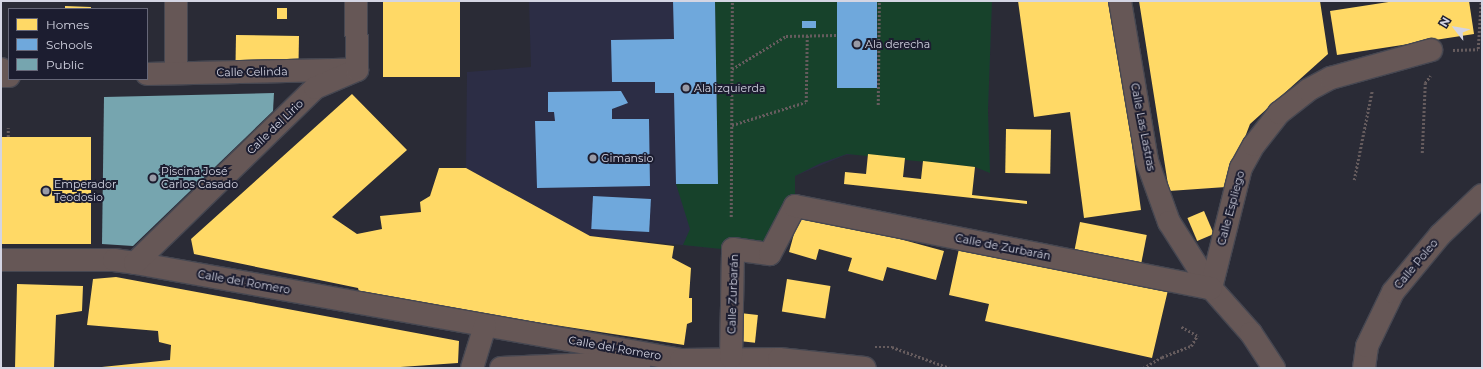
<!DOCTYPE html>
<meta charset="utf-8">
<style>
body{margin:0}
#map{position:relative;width:1483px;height:369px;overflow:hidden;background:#2a2b36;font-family:Montserrat,sans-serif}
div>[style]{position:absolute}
.built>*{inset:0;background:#2c2d45}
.green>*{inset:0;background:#17422b}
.homes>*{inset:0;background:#ffd966;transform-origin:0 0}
.schools>*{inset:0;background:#6fa8dc;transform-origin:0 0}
.public>*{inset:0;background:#76a5af}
.path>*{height:2.5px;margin-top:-1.25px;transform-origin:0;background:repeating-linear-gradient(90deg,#665c5e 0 2px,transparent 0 4px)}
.roads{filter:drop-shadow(1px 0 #464751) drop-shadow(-1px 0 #464751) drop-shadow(0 1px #464751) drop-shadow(0 -1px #464751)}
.street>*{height:22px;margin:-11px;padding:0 11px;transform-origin:11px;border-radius:11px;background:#665756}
.dots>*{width:11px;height:11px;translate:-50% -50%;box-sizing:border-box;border:2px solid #1c1d30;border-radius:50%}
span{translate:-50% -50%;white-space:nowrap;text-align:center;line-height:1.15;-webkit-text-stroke:4px #1c1d30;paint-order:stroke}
.poi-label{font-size:11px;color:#d4d5e3}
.left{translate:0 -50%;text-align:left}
.street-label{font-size:11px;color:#d4d5e3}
.frame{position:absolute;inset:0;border:2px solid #d4d5e3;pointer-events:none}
.legend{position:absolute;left:8px;top:8px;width:140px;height:72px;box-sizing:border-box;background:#1c1d30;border:1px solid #666778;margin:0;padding:5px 7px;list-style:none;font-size:12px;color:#d4d5e3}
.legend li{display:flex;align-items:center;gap:8px;height:20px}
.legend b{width:20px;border:1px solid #666778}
.north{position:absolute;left:1435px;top:8px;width:40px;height:40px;-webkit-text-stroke:3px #1c1d30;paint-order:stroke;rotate:301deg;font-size:11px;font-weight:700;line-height:16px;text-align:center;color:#d4d5e3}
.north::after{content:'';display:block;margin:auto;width:14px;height:18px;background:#d4d5e3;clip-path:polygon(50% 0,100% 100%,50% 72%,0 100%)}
</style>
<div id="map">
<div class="built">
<i style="clip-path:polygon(529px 1px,992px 1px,988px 110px,990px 173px,975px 167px,868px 154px,846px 155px,795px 176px,795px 206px,722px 249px,590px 236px,466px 168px,467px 72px,531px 67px)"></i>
</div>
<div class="green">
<i style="clip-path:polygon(715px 1px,837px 1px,838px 88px,878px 88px,877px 1px,992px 1px,988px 110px,990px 173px,975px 167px,847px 154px,821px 163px,795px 176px,795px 206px,770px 254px,683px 245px,690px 229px,676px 184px,718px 184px)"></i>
</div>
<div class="homes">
<i style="left:383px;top:1px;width:77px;height:76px"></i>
<i style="clip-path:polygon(1018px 1px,1112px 1px,1141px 210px,1084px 218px,1070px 112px,1034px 117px)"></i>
<i style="clip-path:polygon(1139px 1px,1320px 1px,1328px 54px,1250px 124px,1226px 187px,1169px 191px)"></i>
<i style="clip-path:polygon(1395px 1px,1469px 1px,1474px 34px,1337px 55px,1330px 11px)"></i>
<i style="clip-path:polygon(65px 6px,91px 7px,91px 9px,65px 9px)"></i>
<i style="left:277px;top:8px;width:10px;height:11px"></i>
<i style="left:236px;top:35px;width:63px;height:31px;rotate:1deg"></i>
<i style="clip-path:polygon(352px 94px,407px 150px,332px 217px,357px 234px,382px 229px,380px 216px,421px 212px,420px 202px,430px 196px,439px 168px,466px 168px,590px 236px,674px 246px,672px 258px,691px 268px,689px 298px,692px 298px,692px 322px,687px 324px,684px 345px,360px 295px,358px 288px,194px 254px,191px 239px)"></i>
<i style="left:1006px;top:129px;width:45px;height:44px;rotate:1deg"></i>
<i style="left:1px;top:137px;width:90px;height:107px"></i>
<i style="clip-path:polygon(868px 154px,905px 158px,903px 177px,921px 179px,923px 161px,975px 167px,972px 195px,1027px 201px,1027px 204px,844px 184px,845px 172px,866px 174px)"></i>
<i style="left:1204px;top:211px;width:25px;height:18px;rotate:67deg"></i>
<i style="clip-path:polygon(800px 212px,944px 251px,936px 280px,887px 267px,883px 281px,848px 271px,852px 258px,819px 249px,816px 260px,789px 252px)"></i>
<i style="left:1080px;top:222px;width:68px;height:29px;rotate:11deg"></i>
<i style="clip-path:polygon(960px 244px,1168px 290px,1152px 358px,985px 321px,989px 304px,949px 295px)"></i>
<i style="clip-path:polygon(116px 277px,459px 341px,458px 363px,386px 368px,92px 368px,170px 360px,171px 345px,159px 342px,158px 331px,87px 325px,93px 279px)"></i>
<i style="left:787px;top:279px;width:44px;height:33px;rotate:9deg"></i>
<i style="clip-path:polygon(17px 284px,83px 286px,82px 311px,56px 315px,54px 368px,15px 368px)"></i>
<i style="left:740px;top:313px;width:18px;height:28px;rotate:6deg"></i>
</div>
<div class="schools">
<i style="left:588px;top:1px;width:43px;height:1px"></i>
<i style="clip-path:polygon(673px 1px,715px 1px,718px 184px,676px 184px,674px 93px,655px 93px,655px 82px,612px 82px,611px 40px,674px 39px)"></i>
<i style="left:837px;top:1px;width:40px;height:87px"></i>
<i style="left:802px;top:21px;width:14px;height:7px"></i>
<i style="clip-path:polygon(621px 91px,628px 103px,612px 109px,612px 119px,649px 119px,650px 186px,537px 188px,535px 121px,555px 121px,554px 112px,548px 112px,548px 92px)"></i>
<i style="left:593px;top:196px;width:58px;height:33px;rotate:3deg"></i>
</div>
<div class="public">
<i style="clip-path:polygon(274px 93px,273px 111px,133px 246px,102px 244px,104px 97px)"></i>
</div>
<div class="path">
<i style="left:1453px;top:50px;width:25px;rotate:-2deg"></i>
<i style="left:1478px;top:49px;width:48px;rotate:-86.4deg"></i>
<i style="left:732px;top:69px;width:63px;rotate:-31.4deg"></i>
<i style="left:786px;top:36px;width:50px;rotate:-1.1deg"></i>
<i style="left:878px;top:105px;width:104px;rotate:-89.4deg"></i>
<i style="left:732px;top:125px;width:77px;rotate:-17.3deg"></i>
<i style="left:806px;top:102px;width:67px;rotate:-89.1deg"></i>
<i style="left:8px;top:137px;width:9px;rotate:-90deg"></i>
<i style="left:1422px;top:153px;width:70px;rotate:-87.5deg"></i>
<i style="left:1425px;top:83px;width:9px;rotate:-54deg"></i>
<i style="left:1354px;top:180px;width:91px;rotate:-78.6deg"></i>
<i style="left:731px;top:217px;width:216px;rotate:-89.7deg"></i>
<i style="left:875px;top:347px;width:17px"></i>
<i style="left:892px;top:347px;width:62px;rotate:19.9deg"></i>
<i style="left:1143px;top:368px;width:22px;rotate:-30deg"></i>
<i style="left:1162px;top:357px;width:31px;rotate:-21deg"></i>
<i style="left:1191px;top:346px;width:12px;rotate:-59deg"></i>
<i style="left:1197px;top:336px;width:18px;rotate:-151deg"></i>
</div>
<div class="roads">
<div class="street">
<i style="left:176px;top:1px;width:72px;rotate:90deg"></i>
<i style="left:1120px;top:1px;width:162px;rotate:80.4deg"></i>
<i style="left:1147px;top:161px;width:65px;rotate:70.2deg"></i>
<i style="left:1169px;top:222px;width:78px;rotate:57.5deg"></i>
<i style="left:1211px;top:288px;width:60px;rotate:48.4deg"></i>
<i style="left:1251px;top:333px;width:42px;rotate:56.7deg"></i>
<i style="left:1px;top:69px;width:7px;rotate:90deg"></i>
<i style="left:1px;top:76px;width:8px"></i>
<i style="left:147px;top:74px;width:198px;rotate:-1.2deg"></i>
<i style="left:1px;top:260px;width:113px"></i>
<i style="left:114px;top:260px;width:21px;rotate:8deg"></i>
<i style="left:135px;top:263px;width:555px;rotate:10.07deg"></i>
<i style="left:681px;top:360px;width:98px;rotate:-0.6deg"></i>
<i style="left:779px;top:359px;width:86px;rotate:6deg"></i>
<i style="left:135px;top:263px;width:251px;rotate:-44.2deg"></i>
<i style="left:315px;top:88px;width:46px;rotate:-23.2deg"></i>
<i style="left:357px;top:70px;width:69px;rotate:-90.8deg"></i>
<i style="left:1211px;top:288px;width:124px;rotate:-76deg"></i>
<i style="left:1241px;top:168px;width:26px;rotate:-61deg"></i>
<i style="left:1254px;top:145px;width:41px;rotate:-52deg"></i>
<i style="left:1279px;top:113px;width:37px;rotate:-38deg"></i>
<i style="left:1308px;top:90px;width:26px;rotate:-28deg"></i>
<i style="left:1331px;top:78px;width:104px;rotate:-15.6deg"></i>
<i style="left:731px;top:357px;width:108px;rotate:-88.9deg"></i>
<i style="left:733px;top:249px;width:37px;rotate:8deg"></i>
<i style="left:770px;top:254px;width:54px;rotate:-62.5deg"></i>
<i style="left:795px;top:206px;width:424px;rotate:11.2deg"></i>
<i style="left:472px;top:368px;width:44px;rotate:-72.8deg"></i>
<i style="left:501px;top:368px;width:139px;rotate:-2.5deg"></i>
<i style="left:1364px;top:368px;width:22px;rotate:-82deg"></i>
<i style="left:1367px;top:346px;width:60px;rotate:-64.3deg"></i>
<i style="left:1393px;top:292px;width:74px;rotate:-50.5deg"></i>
<i style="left:1440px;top:235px;width:58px;rotate:-43.6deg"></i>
</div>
</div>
<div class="dots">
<i style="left:857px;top:44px;background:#989aa6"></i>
<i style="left:686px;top:88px;background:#989aa6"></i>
<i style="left:593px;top:158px;background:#989aa6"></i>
<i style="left:153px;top:178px;background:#989aa6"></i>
<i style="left:46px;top:191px;background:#989aa6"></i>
</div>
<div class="poi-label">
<span class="left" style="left:865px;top:44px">Ala derecha</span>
<span class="left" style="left:694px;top:88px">Ala izquierda</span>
<span class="left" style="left:601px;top:158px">Gimansio</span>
<span class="left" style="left:161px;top:178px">Piscina José<br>Carlos Casado</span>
<span class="left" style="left:54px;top:191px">Emperador<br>Teodosio</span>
</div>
<div class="street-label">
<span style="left:252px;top:72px;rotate:-1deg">Calle Celinda</span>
<span style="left:275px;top:127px;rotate:-44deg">Calle del Lirio</span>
<span style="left:1143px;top:127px;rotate:79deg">Calle Las Lastras</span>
<span style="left:1231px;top:208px;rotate:-75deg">Calle Espliego</span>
<span style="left:1003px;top:247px;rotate:11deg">Calle de Zurbarán</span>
<span style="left:1416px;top:264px;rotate:-50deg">Calle Poleo</span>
<span style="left:244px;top:282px;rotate:10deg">Calle del Romero</span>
<span style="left:733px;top:294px;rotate:-88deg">Calle Zurbarán</span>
<span style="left:615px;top:348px;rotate:10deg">Calle del Romero</span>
</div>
<div class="frame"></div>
<ul class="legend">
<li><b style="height:11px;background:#ffd966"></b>Homes</li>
<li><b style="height:11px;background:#6fa8dc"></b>Schools</li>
<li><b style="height:11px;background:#76a5af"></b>Public</li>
</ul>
<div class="north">N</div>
</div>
